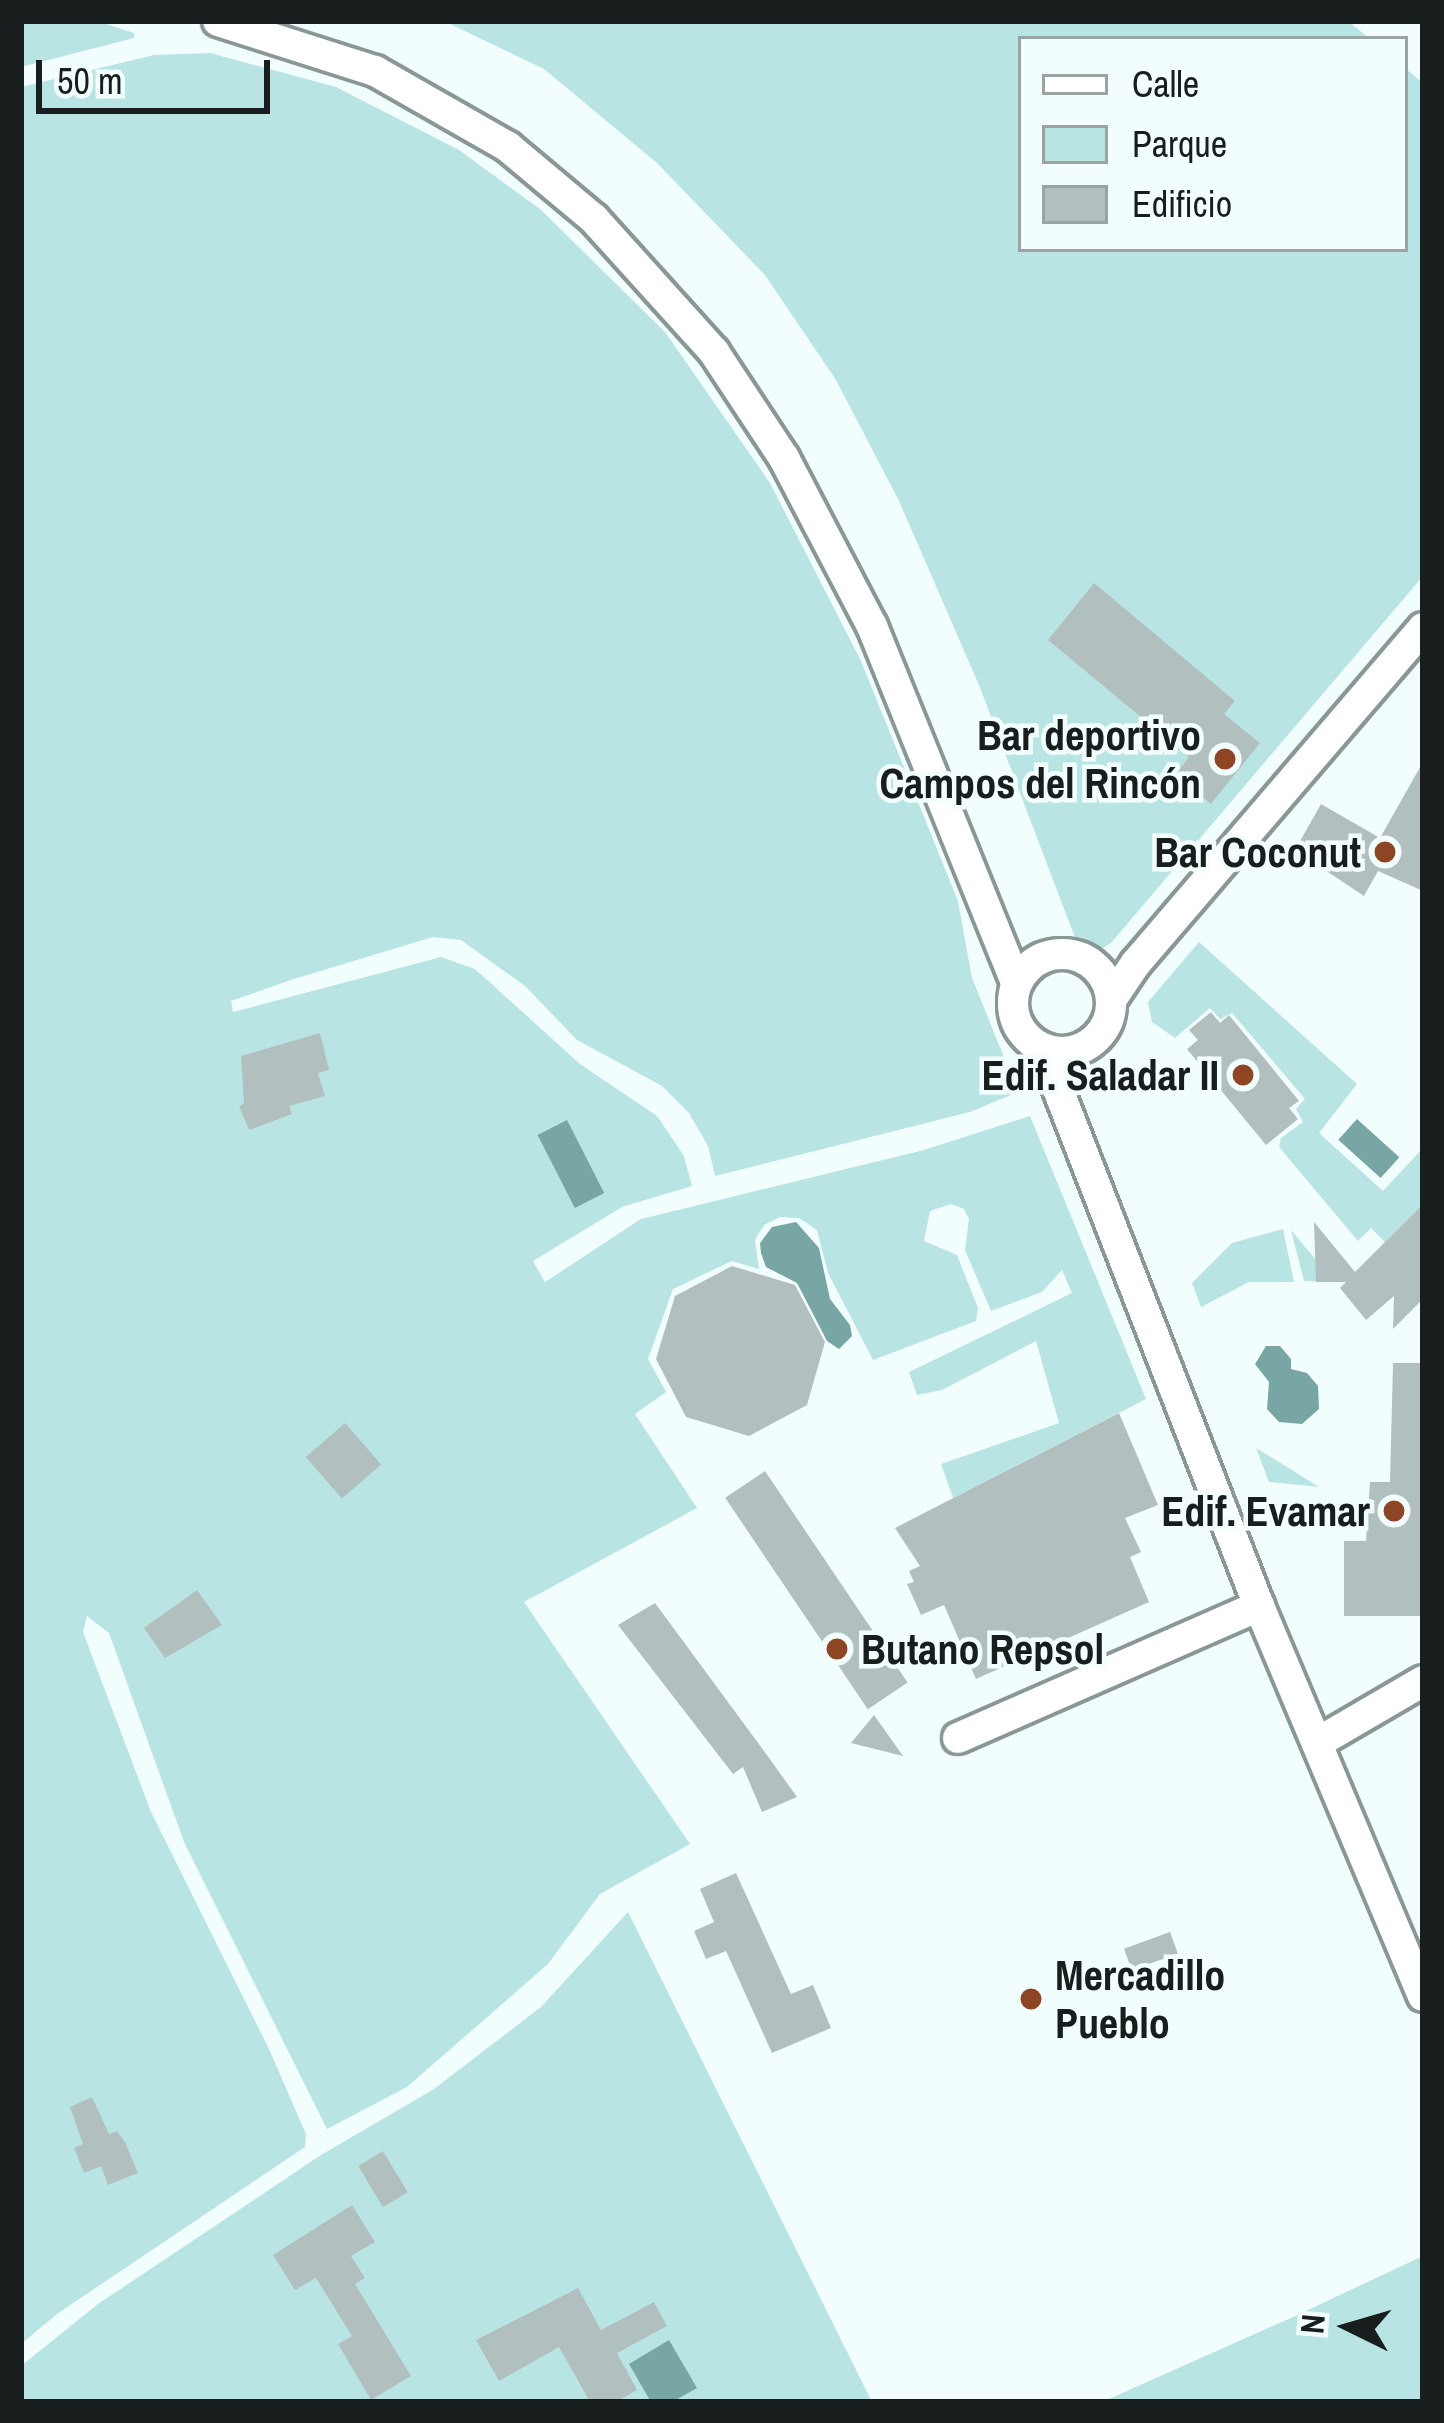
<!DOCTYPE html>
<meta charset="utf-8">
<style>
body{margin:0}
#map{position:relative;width:1444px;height:2423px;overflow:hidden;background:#f2fefe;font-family:"Archivo Narrow",sans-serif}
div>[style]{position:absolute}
.green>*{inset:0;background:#b8e5e4}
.water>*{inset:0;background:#78a6a5;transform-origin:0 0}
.building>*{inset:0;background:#b1c0bf;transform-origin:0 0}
.roads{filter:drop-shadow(3px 0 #899797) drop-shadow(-3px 0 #899797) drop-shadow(0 3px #899797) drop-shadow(0 -3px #899797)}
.minor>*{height:30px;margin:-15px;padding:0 15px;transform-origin:15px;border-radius:15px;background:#fff}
.minor>.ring{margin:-15px;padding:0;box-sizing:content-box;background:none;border:30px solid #fff;border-radius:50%}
.dots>*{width:33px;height:33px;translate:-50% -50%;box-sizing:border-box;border:6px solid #f2fefe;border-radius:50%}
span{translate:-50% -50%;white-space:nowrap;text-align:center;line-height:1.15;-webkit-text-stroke:9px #f2fefe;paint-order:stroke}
.poi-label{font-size:42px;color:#181e1e;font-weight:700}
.right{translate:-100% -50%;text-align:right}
.left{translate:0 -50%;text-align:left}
.frame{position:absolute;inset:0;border:24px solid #181e1e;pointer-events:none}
.legend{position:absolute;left:1018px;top:36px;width:390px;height:216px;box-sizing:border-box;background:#f2fefe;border:3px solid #9ba4a4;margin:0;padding:15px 21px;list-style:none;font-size:36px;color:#181e1e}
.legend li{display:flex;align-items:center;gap:24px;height:60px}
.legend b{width:60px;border:3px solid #9ba4a4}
.north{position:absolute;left:1288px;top:2267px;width:120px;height:120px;-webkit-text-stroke:9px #f2fefe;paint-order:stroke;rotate:275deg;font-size:33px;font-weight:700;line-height:48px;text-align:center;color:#181e1e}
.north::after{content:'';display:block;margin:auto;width:42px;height:54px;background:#181e1e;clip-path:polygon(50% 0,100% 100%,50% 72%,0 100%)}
.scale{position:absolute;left:36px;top:60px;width:234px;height:54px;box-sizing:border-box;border:6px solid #181e1e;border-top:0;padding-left:15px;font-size:36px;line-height:42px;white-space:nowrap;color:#181e1e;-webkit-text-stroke:9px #f2fefe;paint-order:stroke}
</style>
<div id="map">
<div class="green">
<i style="clip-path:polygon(21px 21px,97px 21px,134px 33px,134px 38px,21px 67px)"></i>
<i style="clip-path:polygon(444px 21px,1348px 21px,1370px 39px,1021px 39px,1021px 249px,1405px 249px,1405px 68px,1423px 83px,1423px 576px,1111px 943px,1103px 948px,1077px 943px,979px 685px,899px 501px,836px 380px,765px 275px,657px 163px,544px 69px)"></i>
<i style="clip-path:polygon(210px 53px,336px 87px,459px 150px,540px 209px,665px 332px,770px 483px,861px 661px,958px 901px,972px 978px,1018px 1092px,970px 1112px,715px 1176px,708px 1146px,689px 1113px,662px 1086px,577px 1040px,525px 986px,461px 940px,433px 937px,294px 979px,231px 1001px,233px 1012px,441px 957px,475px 969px,580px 1064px,657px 1116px,684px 1156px,692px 1186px,622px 1207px,533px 1261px,545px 1282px,641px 1219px,924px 1150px,1030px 1116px,1146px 1399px,953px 1498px,941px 1464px,1059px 1423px,1036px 1341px,942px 1390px,917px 1395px,909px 1372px,1072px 1293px,1062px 1270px,1042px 1292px,991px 1311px,965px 1250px,969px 1219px,964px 1209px,951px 1204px,930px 1211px,924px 1241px,957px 1255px,978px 1308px,976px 1321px,873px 1360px,828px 1273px,817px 1230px,799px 1218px,780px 1217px,764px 1225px,755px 1240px,759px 1269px,732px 1261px,673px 1289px,648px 1359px,666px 1392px,635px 1414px,697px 1508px,524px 1602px,690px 1844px,600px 1894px,548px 1964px,407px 2087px,327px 2129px,184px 1842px,109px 1633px,87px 1616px,83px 1632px,151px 1812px,269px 2049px,306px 2134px,305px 2147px,57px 2314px,21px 2344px,21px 87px,154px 55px)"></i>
<i style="clip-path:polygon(1199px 942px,1357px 1084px,1319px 1133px,1383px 1191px,1423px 1148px,1423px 1204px,1385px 1242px,1371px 1228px,1358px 1241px,1279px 1147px,1281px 1138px,1303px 1122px,1296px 1109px,1305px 1099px,1232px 1013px,1220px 1019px,1210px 1008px,1175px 1038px,1152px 1022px,1148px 1002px)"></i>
<i style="clip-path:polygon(1283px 1229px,1294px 1282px,1249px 1282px,1201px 1307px,1192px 1283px,1232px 1243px)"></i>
<i style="clip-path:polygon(1291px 1230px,1327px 1273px,1334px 1282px,1304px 1281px)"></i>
<i style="clip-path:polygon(1256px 1448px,1292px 1470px,1319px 1487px,1269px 1482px)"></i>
<i style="clip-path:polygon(628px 1912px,872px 2402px,21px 2402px,21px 2366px,98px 2304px,321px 2155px,434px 2089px,541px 2007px)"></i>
<i style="clip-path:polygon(1423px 2256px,1423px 2402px,1102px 2402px,1293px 2317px)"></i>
</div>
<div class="water">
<i style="left:1357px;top:1119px;width:57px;height:28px;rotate:42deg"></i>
<i style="left:567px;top:1120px;width:82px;height:33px;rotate:63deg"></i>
<i style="clip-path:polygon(796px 1222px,819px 1248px,830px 1299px,850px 1325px,852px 1336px,839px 1349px,827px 1341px,797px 1283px,766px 1267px,761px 1253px,760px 1243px,772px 1227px)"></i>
<i style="clip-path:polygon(1266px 1346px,1280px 1346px,1291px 1359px,1291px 1369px,1307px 1373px,1318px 1386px,1319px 1409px,1302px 1424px,1279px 1422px,1267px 1409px,1269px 1382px,1255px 1364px)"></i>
<i style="clip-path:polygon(669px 2340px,697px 2388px,672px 2402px,651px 2402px,629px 2364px)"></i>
</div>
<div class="building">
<i style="clip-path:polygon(1094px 583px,1235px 701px,1224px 714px,1260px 743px,1211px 804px,1175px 775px,1189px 757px,1048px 640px)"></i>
<i style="clip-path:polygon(1423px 762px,1423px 891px,1378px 871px,1364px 896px,1295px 850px,1321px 804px,1380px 838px)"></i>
<i style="clip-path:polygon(1211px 1012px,1220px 1023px,1229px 1015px,1299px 1101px,1289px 1108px,1298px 1119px,1266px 1145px,1187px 1049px,1198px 1040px,1189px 1030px)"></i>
<i style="clip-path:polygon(320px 1033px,329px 1070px,318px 1073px,325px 1096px,289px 1106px,292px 1114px,249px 1130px,239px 1106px,244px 1104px,241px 1056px)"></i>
<i style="clip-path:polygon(1423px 1204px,1423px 1299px,1393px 1329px,1394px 1296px,1366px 1320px,1340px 1288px,1346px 1282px,1316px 1282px,1314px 1222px,1355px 1272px)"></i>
<i style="clip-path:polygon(732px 1266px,795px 1285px,825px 1342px,807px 1405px,749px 1436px,686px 1417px,656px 1359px,675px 1296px)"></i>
<i style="clip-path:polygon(1393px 1363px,1423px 1363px,1423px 1600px,1420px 1616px,1344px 1616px,1344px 1541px,1366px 1541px,1370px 1482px,1390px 1482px)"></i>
<i style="clip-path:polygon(1119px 1413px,1158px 1505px,1125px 1518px,1141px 1552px,1130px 1557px,1149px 1602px,976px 1679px,944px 1605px,921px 1615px,907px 1584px,914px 1582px,909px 1571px,920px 1566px,895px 1528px)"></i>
<i style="left:345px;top:1423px;width:55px;height:52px;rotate:49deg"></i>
<i style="left:765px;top:1471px;width:255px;height:48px;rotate:56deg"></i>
<i style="clip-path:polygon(197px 1590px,222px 1625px,165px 1658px,144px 1628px)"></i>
<i style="clip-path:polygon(655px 1603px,764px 1751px,797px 1797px,762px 1812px,743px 1767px,733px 1774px,618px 1625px)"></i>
<i style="clip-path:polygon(874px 1715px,903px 1756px,851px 1743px)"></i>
<i style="clip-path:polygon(736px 1873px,791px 1994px,813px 1985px,831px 2028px,772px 2053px,726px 1951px,706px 1959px,694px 1931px,714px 1922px,700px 1889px)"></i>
<i style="left:1170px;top:1932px;width:23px;height:49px;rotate:70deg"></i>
<i style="clip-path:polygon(92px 2097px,109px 2134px,117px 2131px,125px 2142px,138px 2173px,108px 2185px,101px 2166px,84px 2173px,74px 2148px,83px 2144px,70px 2107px)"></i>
<i style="left:383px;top:2151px;width:48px;height:29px;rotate:59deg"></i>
<i style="clip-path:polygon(352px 2205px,375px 2242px,351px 2256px,365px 2278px,355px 2284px,411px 2376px,371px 2400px,338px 2344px,352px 2336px,316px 2278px,295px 2290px,273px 2255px)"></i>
<i style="clip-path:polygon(578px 2288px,601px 2330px,654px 2302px,667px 2326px,617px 2353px,637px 2390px,616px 2402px,590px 2402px,559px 2347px,499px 2381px,476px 2340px)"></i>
</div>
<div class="roads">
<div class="minor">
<i style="left:218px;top:21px;width:165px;rotate:17.7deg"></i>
<i style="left:375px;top:71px;width:153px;rotate:29.7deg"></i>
<i style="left:508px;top:147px;width:112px;rotate:39.9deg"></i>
<i style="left:594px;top:219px;width:179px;rotate:47.9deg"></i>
<i style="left:714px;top:352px;width:127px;rotate:56.6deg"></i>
<i style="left:784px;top:458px;width:190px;rotate:62.4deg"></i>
<i style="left:872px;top:626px;width:385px;rotate:68deg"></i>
<i class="ring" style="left:1013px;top:954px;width:68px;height:68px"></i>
<i style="left:1111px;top:1000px;width:45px;rotate:-56deg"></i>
<i style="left:1136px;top:963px;width:441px;rotate:-49.4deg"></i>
<i style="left:1042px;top:1048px;width:599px;rotate:68.75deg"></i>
<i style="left:1259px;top:1606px;width:423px;rotate:67.2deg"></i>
<i style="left:958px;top:1738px;width:329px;rotate:-23.7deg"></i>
<i style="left:1317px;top:1743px;width:123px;rotate:-30.3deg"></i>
</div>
</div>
<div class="dots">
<i style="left:1225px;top:759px;background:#8d4523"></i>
<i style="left:1385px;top:852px;background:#8d4523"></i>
<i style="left:1243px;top:1075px;background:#8d4523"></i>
<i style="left:1394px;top:1511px;background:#8d4523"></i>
<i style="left:837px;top:1649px;background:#8d4523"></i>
<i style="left:1031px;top:1999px;background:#8d4523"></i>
</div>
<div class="poi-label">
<span class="right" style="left:1201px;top:759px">Bar deportivo<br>Campos del Rincón</span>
<span class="right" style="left:1361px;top:852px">Bar Coconut</span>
<span class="right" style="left:1219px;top:1075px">Edif. Saladar II</span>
<span class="right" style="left:1370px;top:1511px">Edif. Evamar</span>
<span class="left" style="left:861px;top:1649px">Butano Repsol</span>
<span class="left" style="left:1055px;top:1999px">Mercadillo<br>Pueblo</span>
</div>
<div class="frame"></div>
<ul class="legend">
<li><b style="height:15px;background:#fff"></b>Calle</li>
<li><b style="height:33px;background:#b8e5e4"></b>Parque</li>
<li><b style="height:33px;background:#b1c0bf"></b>Edificio</li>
</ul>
<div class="north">N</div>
<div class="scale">50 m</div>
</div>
